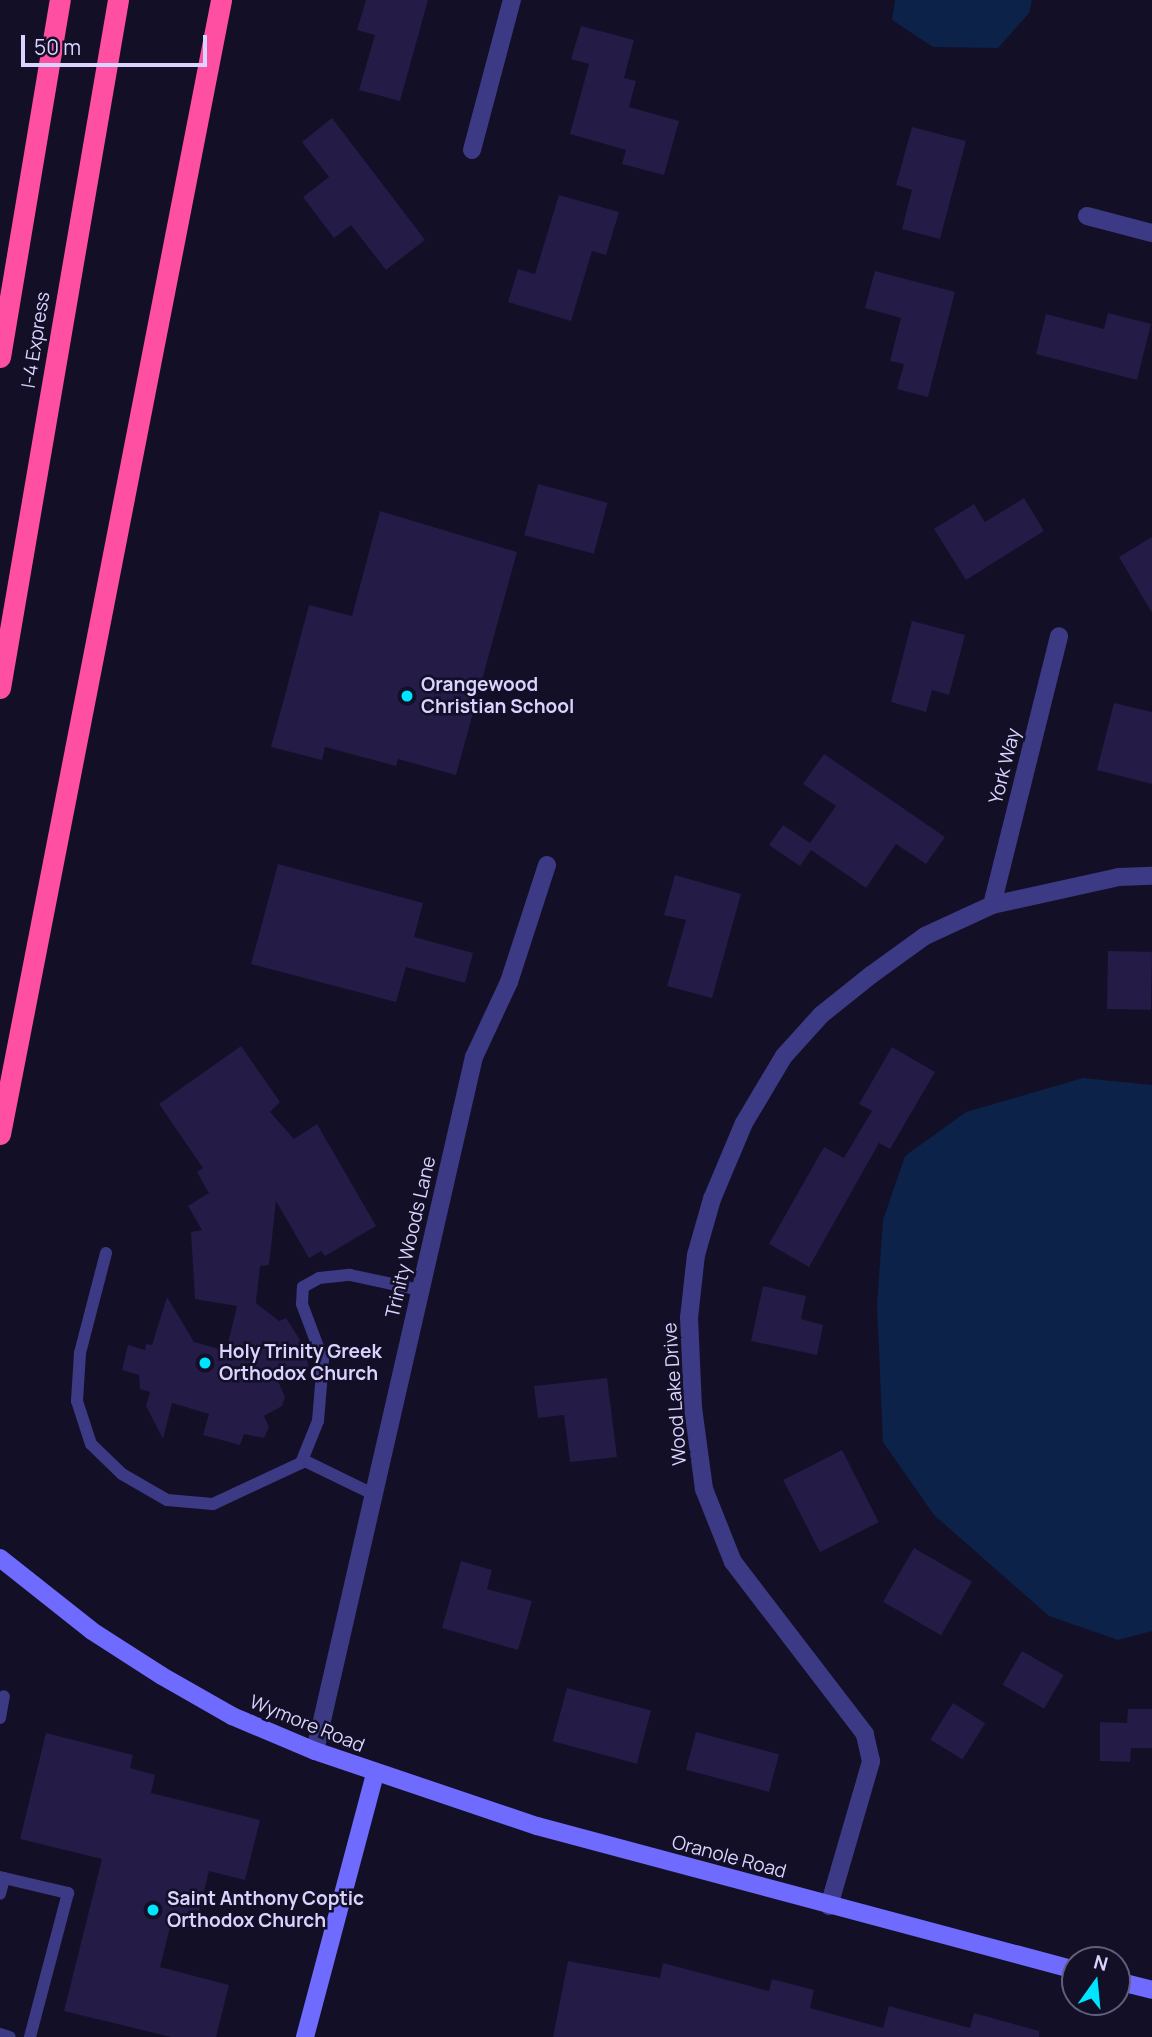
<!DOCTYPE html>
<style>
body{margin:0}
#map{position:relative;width:1152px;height:2037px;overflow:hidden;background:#130f26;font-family:Manrope,sans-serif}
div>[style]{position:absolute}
.water>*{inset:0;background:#0c2248}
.building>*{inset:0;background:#241b47;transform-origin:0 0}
.lane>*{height:12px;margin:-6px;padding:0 6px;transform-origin:6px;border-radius:6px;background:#3d3a85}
.street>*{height:18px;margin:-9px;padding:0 9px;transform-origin:9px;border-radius:9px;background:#3d3a85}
.secondary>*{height:18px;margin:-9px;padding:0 9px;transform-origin:9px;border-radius:9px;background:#6f6bff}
.highway>*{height:21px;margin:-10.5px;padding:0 10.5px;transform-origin:10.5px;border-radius:10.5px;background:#ff4fa3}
.dots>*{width:19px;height:19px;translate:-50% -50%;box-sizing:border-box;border:4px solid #130f26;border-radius:50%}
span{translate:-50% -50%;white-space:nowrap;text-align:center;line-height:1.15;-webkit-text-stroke:5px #130f26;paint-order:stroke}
.street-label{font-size:19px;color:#d9d4ff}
.poi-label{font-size:19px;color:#d9d4ff;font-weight:700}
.left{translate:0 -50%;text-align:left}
.north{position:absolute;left:1061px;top:1946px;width:70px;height:70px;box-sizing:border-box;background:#130f26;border:2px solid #625e7d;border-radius:50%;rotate:15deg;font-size:19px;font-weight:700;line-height:28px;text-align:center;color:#d9d4ff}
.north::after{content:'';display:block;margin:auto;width:24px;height:32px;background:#00e5ff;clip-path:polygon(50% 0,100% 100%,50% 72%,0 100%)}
.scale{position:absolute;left:21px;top:35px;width:186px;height:32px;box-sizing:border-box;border:4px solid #d9d4ff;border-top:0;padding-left:9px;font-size:21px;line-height:24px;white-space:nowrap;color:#d9d4ff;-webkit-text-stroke:5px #130f26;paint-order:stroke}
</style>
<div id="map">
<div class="water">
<i style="clip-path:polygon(895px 0,1032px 0,1029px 13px,998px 48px,933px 47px,892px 20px)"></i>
<i style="clip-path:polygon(1083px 1078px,1152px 1085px,1152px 1631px,1118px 1640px,1049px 1616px,934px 1515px,883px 1442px,877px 1305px,883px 1220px,905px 1156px,966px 1112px)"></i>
</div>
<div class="building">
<i style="clip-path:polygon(366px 0,428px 0,400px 101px,359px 90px,375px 35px,357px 30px)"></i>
<i style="clip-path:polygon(581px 26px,634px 40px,624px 78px,636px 81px,629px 107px,679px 121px,664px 175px,622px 164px,626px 150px,570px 134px,589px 64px,571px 59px)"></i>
<i style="clip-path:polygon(332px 118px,425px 240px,386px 270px,351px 225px,334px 238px,303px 197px,329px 177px,302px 142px)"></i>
<i style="clip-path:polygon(912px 127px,966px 141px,940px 239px,902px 229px,912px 190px,896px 185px)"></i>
<i style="clip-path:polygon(559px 195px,619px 212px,606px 255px,592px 251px,571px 321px,508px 302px,518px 269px,535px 274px)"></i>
<i style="clip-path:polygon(875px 271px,955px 292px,928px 397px,897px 389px,904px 364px,890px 361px,901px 318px,865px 308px)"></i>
<i style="clip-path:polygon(1108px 313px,1151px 324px,1137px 380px,1036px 354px,1046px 314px,1104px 329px)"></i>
<i style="left:538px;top:484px;width:72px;height:53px;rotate:15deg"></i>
<i style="clip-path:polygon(1024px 498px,1044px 531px,966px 580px,934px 529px,974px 504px,985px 522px)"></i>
<i style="clip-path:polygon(380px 511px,517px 552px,456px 775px,398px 759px,396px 766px,325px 747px,322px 760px,271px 747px,309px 605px,352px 616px)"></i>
<i style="clip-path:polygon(1152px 537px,1152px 613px,1119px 557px)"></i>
<i style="clip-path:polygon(912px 621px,965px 635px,949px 695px,932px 690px,926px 712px,891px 702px)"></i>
<i style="clip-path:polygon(1114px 703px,1152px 712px,1152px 784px,1097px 770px)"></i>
<i style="clip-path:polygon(824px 754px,945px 837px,926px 864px,896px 844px,866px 888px,811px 850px,800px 866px,769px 845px,783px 825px,810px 843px,836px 806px,803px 784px)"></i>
<i style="clip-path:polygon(278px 864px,423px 903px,414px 937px,473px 953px,465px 983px,406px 967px,396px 1002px,251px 964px)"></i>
<i style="clip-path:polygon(675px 875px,741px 894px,712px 998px,667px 986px,686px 920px,664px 915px)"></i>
<i style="left:1108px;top:951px;width:44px;height:58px;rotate:1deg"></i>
<i style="clip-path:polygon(241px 1046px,280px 1102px,270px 1112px,294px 1139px,317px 1124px,376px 1226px,325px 1256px,321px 1251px,309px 1258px,276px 1201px,269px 1265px,260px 1266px,256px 1303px,279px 1321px,286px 1318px,300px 1340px,309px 1367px,274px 1372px,285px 1397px,282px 1406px,264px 1416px,269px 1427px,264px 1438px,244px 1434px,240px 1445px,203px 1435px,209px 1414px,172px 1403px,163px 1439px,146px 1406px,150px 1392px,140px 1389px,139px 1375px,122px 1370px,128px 1345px,145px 1350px,146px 1344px,152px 1345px,167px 1297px,194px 1342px,226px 1351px,237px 1306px,195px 1299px,191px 1232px,202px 1230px,188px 1206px,209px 1193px,197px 1172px,203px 1168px,159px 1104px)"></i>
<i style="clip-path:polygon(892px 1047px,935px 1072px,890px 1149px,879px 1143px,809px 1267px,769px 1244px,824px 1147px,844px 1158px,872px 1111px,859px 1104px)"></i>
<i style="clip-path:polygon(763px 1286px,806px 1296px,801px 1319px,823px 1325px,817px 1355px,751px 1341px)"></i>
<i style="clip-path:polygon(607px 1378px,617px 1457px,570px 1462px,564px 1415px,538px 1418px,534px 1386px)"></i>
<i style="left:842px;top:1450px;width:81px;height:66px;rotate:63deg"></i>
<i style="left:914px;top:1548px;width:67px;height:62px;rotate:30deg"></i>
<i style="clip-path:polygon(461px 1561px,492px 1570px,487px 1589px,532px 1601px,518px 1650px,442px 1628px)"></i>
<i style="left:1022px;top:1651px;width:48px;height:39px;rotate:30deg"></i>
<i style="left:567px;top:1688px;width:87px;height:55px;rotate:15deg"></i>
<i style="left:953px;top:1703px;width:38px;height:43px;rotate:32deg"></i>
<i style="clip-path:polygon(1128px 1709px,1152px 1709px,1152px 1748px,1131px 1748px,1130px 1762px,1100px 1761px,1100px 1722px,1127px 1723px)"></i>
<i style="left:696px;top:1732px;width:86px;height:39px;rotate:15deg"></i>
<i style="clip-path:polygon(46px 1733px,133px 1755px,130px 1768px,155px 1775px,151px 1793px,260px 1820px,245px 1880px,209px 1871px,195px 1928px,171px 1923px,160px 1967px,229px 1985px,216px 2037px,171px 2037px,64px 2011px,102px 1859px,20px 1839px)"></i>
<i style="clip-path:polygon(568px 1961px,660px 1978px,663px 1963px,769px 1991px,772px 1979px,814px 1990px,810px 2008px,883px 2028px,889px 2006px,970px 2028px,974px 2013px,1039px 2031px,1039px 2037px,553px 2037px)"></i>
</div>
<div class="lane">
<i style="left:106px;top:1253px;width:103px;rotate:104.6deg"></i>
<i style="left:80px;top:1353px;width:48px;rotate:93.6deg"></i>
<i style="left:77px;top:1401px;width:45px;rotate:72deg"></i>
<i style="left:91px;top:1444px;width:43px;rotate:44.1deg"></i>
<i style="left:122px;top:1474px;width:52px;rotate:30deg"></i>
<i style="left:167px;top:1500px;width:46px;rotate:5deg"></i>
<i style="left:213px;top:1504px;width:97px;rotate:-25deg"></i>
<i style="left:301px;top:1463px;width:45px;rotate:-68deg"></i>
<i style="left:318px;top:1421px;width:61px;rotate:-85.3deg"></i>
<i style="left:323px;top:1360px;width:60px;rotate:-110.6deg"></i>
<i style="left:302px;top:1304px;width:17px;rotate:-87deg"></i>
<i style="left:303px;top:1287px;width:18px;rotate:-29deg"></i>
<i style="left:319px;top:1278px;width:31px;rotate:-6deg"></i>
<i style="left:350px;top:1275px;width:72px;rotate:12.1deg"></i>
<i style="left:303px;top:1460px;width:78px;rotate:25.9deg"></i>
<i style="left:0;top:1718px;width:22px;rotate:-80deg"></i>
<i style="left:0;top:1877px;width:4px;rotate:14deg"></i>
<i style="left:4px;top:1878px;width:16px;rotate:104deg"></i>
<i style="left:4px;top:1878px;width:66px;rotate:13.2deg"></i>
<i style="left:68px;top:1893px;width:149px;rotate:104.8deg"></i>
<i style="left:0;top:2034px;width:10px;rotate:17deg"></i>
</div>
<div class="street">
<i style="left:472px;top:150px;width:155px;rotate:-75.1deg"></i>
<i style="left:1087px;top:216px;width:67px;rotate:14.7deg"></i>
<i style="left:992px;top:905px;width:277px;rotate:-76deg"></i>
<i style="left:315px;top:1751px;width:712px;rotate:-77.1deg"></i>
<i style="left:474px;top:1057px;width:83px;rotate:-65deg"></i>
<i style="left:509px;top:982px;width:123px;rotate:-72deg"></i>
<i style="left:829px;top:1906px;width:151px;rotate:-73.8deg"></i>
<i style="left:871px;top:1761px;width:28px;rotate:-103deg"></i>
<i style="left:865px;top:1734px;width:217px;rotate:-127.5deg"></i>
<i style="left:733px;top:1562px;width:79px;rotate:-111.7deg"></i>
<i style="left:704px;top:1489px;width:82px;rotate:-97.7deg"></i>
<i style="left:693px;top:1408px;width:90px;rotate:-92.5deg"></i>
<i style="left:689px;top:1318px;width:63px;rotate:-83.7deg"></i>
<i style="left:696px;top:1255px;width:58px;rotate:-74.1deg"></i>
<i style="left:712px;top:1199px;width:82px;rotate:-67.2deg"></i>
<i style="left:744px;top:1123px;width:78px;rotate:-59.2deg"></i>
<i style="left:784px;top:1056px;width:55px;rotate:-47.9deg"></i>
<i style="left:821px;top:1015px;width:64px;rotate:-38.7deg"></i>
<i style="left:871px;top:975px;width:67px;rotate:-35.8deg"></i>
<i style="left:925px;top:936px;width:74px;rotate:-24.8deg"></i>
<i style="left:992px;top:905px;width:130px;rotate:-12.4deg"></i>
<i style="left:1119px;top:877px;width:33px;rotate:-2deg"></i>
</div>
<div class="secondary">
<i style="left:0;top:1558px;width:117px;rotate:38.4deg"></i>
<i style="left:92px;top:1631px;width:83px;rotate:32.7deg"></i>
<i style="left:162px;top:1676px;width:81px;rotate:29.7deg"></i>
<i style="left:232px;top:1716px;width:90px;rotate:22.9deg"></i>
<i style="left:315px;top:1751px;width:234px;rotate:18.7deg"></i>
<i style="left:537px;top:1826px;width:557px;rotate:14.98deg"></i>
<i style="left:1117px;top:1981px;width:36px;rotate:14deg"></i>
<i style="left:305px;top:2037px;width:272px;rotate:-75.1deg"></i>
</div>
<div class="highway">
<i style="left:0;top:357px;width:362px;rotate:-80.5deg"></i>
<i style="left:0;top:688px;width:698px;rotate:-80.27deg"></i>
<i style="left:0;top:1134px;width:1155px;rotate:-78.97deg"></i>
</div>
<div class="dots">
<i style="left:407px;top:696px;background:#00e5ff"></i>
<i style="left:205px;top:1363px;background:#00e5ff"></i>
<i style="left:153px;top:1910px;background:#00e5ff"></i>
</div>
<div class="street-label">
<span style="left:36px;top:340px;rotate:-81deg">I-4 Express</span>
<span style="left:1005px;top:766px;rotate:-76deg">York Way</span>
<span style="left:411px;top:1237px;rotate:-77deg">Trinity Woods Lane</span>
<span style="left:675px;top:1394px;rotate:-94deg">Wood Lake Drive</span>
<span style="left:307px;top:1724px;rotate:22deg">Wymore Road</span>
<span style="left:729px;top:1857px;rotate:15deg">Oranole Road</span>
</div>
<div class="poi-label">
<span class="left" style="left:421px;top:696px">Orangewood<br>Christian School</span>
<span class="left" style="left:219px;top:1363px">Holy Trinity Greek<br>Orthodox Church</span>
<span class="left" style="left:167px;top:1910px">Saint Anthony Coptic<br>Orthodox Church</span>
</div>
<div class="north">N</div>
<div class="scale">50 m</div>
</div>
